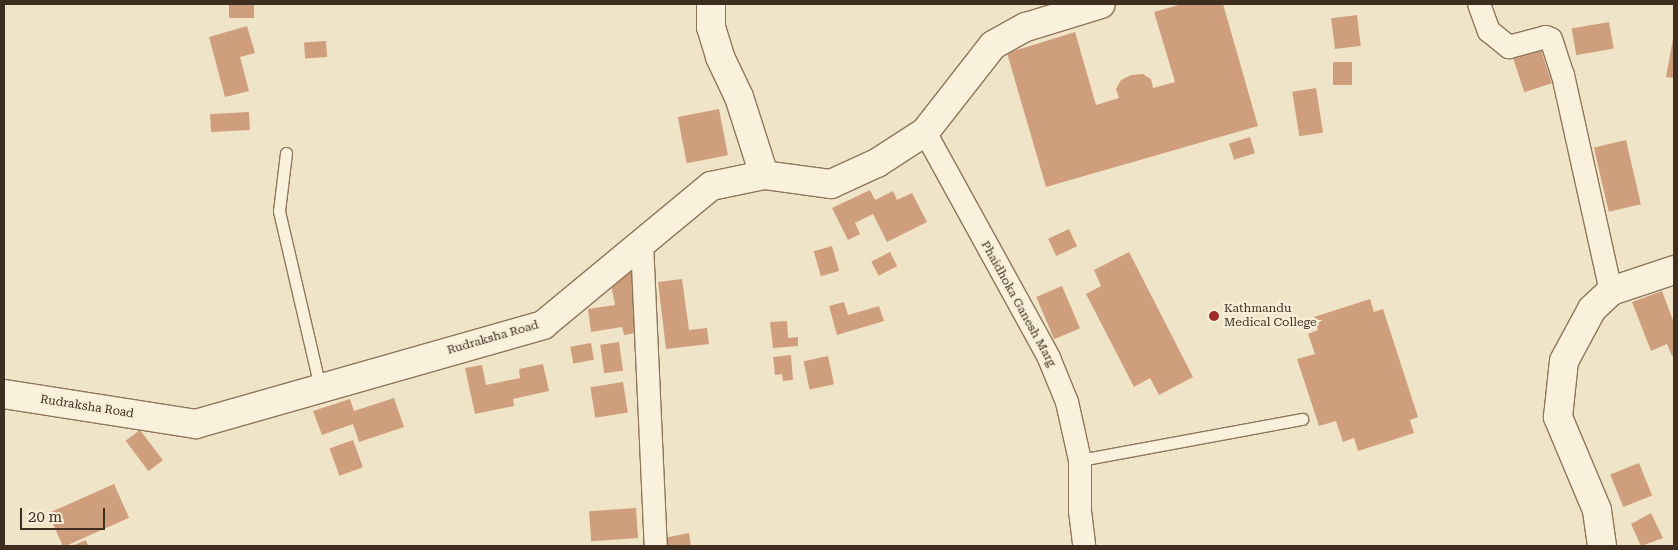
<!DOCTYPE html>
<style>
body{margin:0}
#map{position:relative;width:1678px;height:550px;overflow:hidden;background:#f0e4c8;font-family:"Roboto Serif",serif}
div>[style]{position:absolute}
.building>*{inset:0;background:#cf9f7d;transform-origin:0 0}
.roads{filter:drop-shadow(1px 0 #8d765c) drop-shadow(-1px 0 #8d765c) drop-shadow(0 1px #8d765c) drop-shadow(0 -1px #8d765c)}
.lane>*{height:11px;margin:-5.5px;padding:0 5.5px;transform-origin:5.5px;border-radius:5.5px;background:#faf1dc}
.street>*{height:22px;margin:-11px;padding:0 11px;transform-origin:11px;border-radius:11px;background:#faf1dc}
.secondary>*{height:28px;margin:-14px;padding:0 14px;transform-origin:14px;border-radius:14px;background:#faf1dc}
.dots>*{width:14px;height:14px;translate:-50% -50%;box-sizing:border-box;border:2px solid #f7eed8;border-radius:50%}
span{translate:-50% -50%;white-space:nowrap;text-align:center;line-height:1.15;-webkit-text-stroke:4.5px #f7eed8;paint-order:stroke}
.street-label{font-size:12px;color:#3d2e20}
.poi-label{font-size:12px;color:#3d2e20}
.left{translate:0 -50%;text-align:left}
.frame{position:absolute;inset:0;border:5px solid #3d2e20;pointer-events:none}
.scale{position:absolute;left:20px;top:508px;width:85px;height:22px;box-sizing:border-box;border:2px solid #3d2e20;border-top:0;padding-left:6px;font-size:15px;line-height:18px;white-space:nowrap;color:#3d2e20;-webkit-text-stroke:4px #f7eed8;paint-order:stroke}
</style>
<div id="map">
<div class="building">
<i style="left:229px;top:4px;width:25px;height:14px"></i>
<i style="clip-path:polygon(1182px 4px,1223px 4px,1258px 126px,1046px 187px,1007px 53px,1075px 32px,1096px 105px,1119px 98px,1116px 89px,1121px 80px,1131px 75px,1143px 74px,1151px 79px,1153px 88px,1175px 82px,1154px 12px)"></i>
<i style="left:1357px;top:15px;width:31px;height:26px;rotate:83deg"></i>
<i style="left:1609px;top:22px;width:27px;height:38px;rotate:80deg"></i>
<i style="clip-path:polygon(247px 26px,255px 53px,240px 57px,249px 91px,225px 97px,209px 37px)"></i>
<i style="clip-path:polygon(1673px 39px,1674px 40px,1674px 78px,1666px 77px)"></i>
<i style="left:326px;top:41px;width:16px;height:22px;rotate:86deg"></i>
<i style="left:1541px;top:50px;width:35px;height:29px;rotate:72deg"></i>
<i style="left:1333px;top:62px;width:19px;height:23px"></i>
<i style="left:1316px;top:88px;width:45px;height:24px;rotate:81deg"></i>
<i style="left:719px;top:109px;width:47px;height:42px;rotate:79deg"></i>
<i style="left:249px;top:112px;width:18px;height:39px;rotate:87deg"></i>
<i style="left:1250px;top:137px;width:17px;height:22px;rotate:73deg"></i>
<i style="left:1626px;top:140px;width:66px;height:33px;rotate:77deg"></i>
<i style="clip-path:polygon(870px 190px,875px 200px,893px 191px,897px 200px,912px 193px,927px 222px,887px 242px,873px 214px,855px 223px,860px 234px,848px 240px,832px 208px)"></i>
<i style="left:1069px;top:229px;width:19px;height:23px;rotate:65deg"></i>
<i style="left:832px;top:246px;width:26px;height:19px;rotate:74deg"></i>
<i style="left:890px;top:252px;width:16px;height:21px;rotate:63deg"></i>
<i style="clip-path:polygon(1129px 252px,1193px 377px,1159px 395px,1150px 378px,1134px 387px,1086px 294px,1101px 286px,1094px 270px)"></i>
<i style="clip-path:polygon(631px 271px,642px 332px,624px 335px,622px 327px,591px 332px,588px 309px,615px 305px,609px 274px)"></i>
<i style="clip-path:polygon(682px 279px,689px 330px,707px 328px,709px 344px,666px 349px,658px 282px)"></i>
<i style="left:1062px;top:286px;width:46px;height:28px;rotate:67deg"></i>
<i style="clip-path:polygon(1662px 291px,1674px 323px,1674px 355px,1672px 356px,1667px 344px,1651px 351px,1632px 302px)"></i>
<i style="clip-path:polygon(1370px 299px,1374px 312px,1383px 309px,1418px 417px,1410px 420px,1414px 433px,1358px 451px,1354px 438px,1343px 442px,1336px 421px,1319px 426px,1297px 359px,1315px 354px,1308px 334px,1318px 330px,1314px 317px)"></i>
<i style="clip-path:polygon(844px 302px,848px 315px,879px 306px,884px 321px,837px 335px,829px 306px)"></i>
<i style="clip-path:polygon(787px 321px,788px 338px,798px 337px,798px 346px,773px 348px,770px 322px)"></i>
<i style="left:619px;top:342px;width:29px;height:19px;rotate:82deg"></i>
<i style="left:591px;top:343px;width:17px;height:21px;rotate:80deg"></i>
<i style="clip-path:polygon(791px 355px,793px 380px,783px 381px,782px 374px,775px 375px,773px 357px)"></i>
<i style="left:828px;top:356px;width:29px;height:25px;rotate:78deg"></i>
<i style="clip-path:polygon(543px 364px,549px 391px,513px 399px,514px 406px,475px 414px,465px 368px,482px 365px,486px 385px,520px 378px,519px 369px)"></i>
<i style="left:623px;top:382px;width:31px;height:33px;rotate:81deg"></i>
<i style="clip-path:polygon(394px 398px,404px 427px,359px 442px,353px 424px,322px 435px,313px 411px,350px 399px,354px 411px)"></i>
<i style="left:140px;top:430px;width:38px;height:18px;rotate:53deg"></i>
<i style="left:353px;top:440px;width:29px;height:25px;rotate:70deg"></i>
<i style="left:1639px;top:463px;width:35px;height:31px;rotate:68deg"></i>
<i style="left:114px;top:484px;width:37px;height:72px;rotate:66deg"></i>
<i style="left:636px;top:508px;width:30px;height:47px;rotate:86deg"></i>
<i style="clip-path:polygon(1651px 513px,1663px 538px,1641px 546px,1631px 524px)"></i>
<i style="clip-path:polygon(689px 533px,691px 546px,660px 546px,659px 539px)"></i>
<i style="clip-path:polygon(86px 540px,88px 546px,72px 546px)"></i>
</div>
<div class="roads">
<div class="lane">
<i style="left:286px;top:153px;width:58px;rotate:96.9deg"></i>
<i style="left:279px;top:211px;width:181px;rotate:76.9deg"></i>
<i style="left:1080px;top:460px;width:226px;rotate:-10.5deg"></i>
</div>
<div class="street">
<i style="left:1479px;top:4px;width:29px;rotate:70deg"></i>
<i style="left:1489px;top:31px;width:26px;rotate:39deg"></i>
<i style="left:1509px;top:47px;width:38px;rotate:-15deg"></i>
<i style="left:1546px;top:37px;width:5px;rotate:22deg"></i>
<i style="left:1551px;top:39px;width:38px;rotate:72deg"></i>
<i style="left:1563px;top:75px;width:221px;rotate:77.5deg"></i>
<i style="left:925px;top:132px;width:258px;rotate:61.2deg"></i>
<i style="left:1049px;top:358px;width:48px;rotate:67.8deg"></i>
<i style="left:1067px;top:402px;width:59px;rotate:77.4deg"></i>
<i style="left:1080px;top:460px;width:51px;rotate:90deg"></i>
<i style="left:1080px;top:511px;width:35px;rotate:83deg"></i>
<i style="left:642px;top:243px;width:303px;rotate:87.4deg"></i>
</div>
<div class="secondary">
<i style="left:711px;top:4px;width:23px;rotate:90deg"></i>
<i style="left:711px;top:27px;width:31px;rotate:73deg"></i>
<i style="left:720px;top:57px;width:44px;rotate:64.6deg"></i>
<i style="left:739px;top:97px;width:82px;rotate:72.2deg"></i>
<i style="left:4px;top:394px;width:194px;rotate:8.9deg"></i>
<i style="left:196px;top:424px;width:361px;rotate:-15.9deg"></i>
<i style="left:543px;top:325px;width:218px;rotate:-39.6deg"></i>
<i style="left:711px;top:186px;width:54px;rotate:-11.7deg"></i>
<i style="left:764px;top:175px;width:68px;rotate:7.7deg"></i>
<i style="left:831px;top:184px;width:51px;rotate:-24.5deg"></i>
<i style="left:877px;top:163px;width:57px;rotate:-32.9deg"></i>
<i style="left:925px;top:132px;width:110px;rotate:-52deg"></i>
<i style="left:993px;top:45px;width:38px;rotate:-29deg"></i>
<i style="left:1026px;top:27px;width:78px;rotate:-17deg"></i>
<i style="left:1602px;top:546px;width:36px;rotate:-98deg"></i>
<i style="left:1597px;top:510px;width:101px;rotate:-112.8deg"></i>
<i style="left:1558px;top:417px;width:56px;rotate:-83.9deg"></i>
<i style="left:1564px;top:361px;width:59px;rotate:-61.7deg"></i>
<i style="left:1592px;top:309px;width:26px;rotate:-43deg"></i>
<i style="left:1611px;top:291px;width:66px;rotate:-18.4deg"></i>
</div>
</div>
<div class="dots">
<i style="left:1214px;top:316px;background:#9e2a2b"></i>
</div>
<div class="street-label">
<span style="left:1018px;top:304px;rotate:61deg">Phaidhoka Ganesh Marg</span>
<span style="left:493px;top:338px;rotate:-16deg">Rudraksha Road</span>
<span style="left:87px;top:407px;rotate:9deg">Rudraksha Road</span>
</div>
<div class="poi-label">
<span class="left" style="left:1224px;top:316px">Kathmandu<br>Medical College</span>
</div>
<div class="frame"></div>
<div class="scale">20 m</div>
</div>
